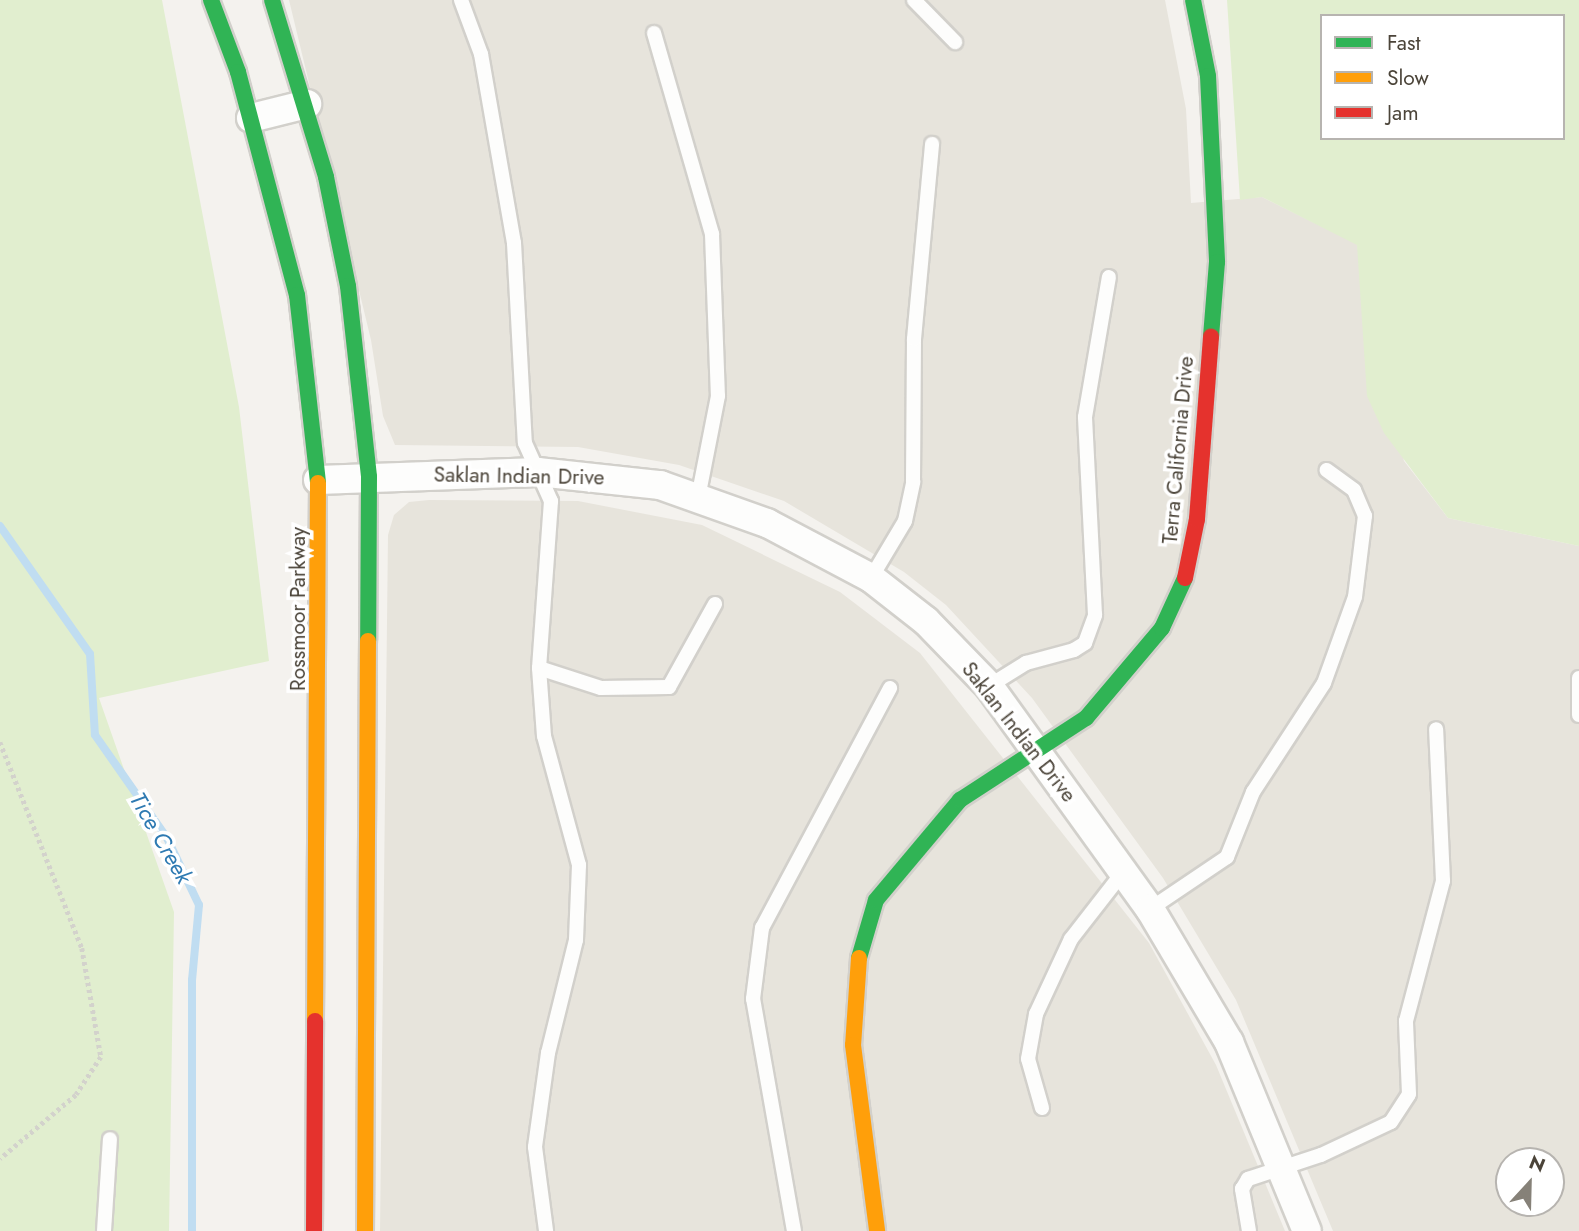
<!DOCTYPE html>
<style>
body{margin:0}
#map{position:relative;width:1579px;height:1231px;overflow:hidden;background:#f4f2ee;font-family:Jost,sans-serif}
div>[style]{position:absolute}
.residential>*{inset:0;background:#e7e4dc}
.green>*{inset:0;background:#e1eecf}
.stream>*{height:8px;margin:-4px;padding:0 4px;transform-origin:4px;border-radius:4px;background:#c0ddf1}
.path>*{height:4.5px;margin-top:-2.25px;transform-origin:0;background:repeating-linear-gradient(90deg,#d3d2cc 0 3.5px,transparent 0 7px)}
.roads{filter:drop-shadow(2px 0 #d2d0cb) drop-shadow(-2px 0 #d2d0cb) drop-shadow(0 2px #d2d0cb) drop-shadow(0 -2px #d2d0cb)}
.lane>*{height:14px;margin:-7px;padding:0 7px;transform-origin:7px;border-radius:7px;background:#fdfdfc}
.street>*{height:28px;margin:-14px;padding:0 14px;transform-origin:14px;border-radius:14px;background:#fdfdfc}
.fast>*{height:16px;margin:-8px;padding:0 8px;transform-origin:8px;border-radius:8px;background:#30b455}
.slow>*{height:16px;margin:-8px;padding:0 8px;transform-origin:8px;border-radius:8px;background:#ff9f0a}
.jam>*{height:16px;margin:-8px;padding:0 8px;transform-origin:8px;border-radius:8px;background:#e5322d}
span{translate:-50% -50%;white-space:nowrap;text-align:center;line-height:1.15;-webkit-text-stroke:7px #fff;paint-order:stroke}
.street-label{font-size:21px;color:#4b4439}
.water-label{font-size:23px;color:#2e7ab2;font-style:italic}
.legend{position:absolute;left:1320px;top:14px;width:245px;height:126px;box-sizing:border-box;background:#fff;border:2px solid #b7b4b0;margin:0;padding:9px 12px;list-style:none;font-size:21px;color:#4b4439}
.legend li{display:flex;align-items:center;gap:14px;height:35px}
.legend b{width:35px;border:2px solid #b7b4b0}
.north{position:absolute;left:1495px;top:1147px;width:70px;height:70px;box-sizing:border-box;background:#fff;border:2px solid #b7b4b0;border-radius:50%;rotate:22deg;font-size:19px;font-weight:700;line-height:28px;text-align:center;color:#4b4439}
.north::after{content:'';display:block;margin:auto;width:24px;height:32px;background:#868178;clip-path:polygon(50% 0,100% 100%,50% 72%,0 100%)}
</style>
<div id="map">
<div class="residential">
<i style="clip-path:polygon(evenodd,289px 0,1165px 0,1186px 109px,1191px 203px,1262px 197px,1357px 244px,1404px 461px,1448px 518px,1579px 546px,1579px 1231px,1333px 1231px,1236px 1000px,1163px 878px,1032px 698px,946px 605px,904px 572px,784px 501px,679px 465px,578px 447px,395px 445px,383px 416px,371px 340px,289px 0,1509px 1161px,1551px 1161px,1551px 1203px,1509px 1203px,1509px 1161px)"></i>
<i style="clip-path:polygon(429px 500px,578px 501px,702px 525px,840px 592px,920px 653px,1149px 943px,1216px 1065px,1285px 1231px,380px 1231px,388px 535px,394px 515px,409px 502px)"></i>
</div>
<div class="green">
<i style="clip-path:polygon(0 0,162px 0,239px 407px,269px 661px,99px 698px,174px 912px,169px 1231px,0 1231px)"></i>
<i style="clip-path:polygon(evenodd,1227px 0,1579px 0,1579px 546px,1448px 518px,1384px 433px,1367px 396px,1357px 245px,1262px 197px,1240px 200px,1227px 0,1322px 16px,1563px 16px,1563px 138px,1322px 138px,1322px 16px)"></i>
</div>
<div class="stream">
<i style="left:0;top:526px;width:156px;rotate:54.9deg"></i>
<i style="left:90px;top:654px;width:81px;rotate:86.5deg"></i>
<i style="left:95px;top:735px;width:126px;rotate:55deg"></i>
<i style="left:167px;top:838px;width:74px;rotate:64.5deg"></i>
<i style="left:199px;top:905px;width:75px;rotate:95.3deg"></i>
<i style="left:192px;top:980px;width:251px;rotate:90deg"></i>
</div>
<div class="path">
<i style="left:0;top:742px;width:222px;rotate:68.3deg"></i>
<i style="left:82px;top:948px;width:111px;rotate:80.1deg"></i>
<i style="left:101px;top:1057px;width:45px;rotate:123.3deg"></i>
<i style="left:76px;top:1095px;width:99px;rotate:139.9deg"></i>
</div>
<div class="roads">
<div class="lane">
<i style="left:461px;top:0;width:58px;rotate:69.7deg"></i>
<i style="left:481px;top:54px;width:192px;rotate:80.1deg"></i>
<i style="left:514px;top:243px;width:200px;rotate:86.9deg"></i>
<i style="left:525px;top:443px;width:64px;rotate:65.9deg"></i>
<i style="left:551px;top:501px;width:167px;rotate:94.1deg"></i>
<i style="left:539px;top:668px;width:68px;rotate:85.8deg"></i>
<i style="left:544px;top:736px;width:134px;rotate:74.8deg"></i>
<i style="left:579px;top:865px;width:75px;rotate:92.3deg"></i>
<i style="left:576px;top:940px;width:116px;rotate:103.9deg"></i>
<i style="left:548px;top:1053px;width:95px;rotate:97.9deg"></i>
<i style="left:535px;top:1147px;width:85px;rotate:82.5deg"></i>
<i style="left:914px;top:0;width:59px;rotate:45.7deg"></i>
<i style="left:654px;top:33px;width:209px;rotate:73.9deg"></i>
<i style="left:712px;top:234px;width:162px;rotate:87.9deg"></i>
<i style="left:718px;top:396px;width:104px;rotate:101.1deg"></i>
<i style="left:871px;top:578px;width:66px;rotate:-59.2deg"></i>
<i style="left:905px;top:521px;width:40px;rotate:-78deg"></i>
<i style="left:913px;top:482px;width:143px;rotate:-89.6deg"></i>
<i style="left:914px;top:339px;width:196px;rotate:-84.7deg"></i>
<i style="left:539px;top:668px;width:65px;rotate:17.9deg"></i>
<i style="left:601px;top:688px;width:68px;rotate:-0.8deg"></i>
<i style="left:669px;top:687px;width:95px;rotate:-61deg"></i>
<i style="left:1579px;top:678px;width:37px;rotate:90deg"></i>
<i style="left:989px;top:686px;width:44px;rotate:-31.9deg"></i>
<i style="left:1026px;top:663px;width:50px;rotate:-15.2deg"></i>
<i style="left:1074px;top:650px;width:13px;rotate:-32deg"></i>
<i style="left:1085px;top:643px;width:30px;rotate:-70deg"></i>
<i style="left:1095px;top:615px;width:198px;rotate:-92.9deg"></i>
<i style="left:1085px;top:417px;width:142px;rotate:-80.3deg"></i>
<i style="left:1150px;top:909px;width:93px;rotate:-34deg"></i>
<i style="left:1227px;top:857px;width:70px;rotate:-68.2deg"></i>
<i style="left:1253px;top:792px;width:130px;rotate:-56.9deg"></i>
<i style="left:1324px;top:683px;width:91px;rotate:-70.2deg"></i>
<i style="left:1355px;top:597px;width:82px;rotate:-83deg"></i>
<i style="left:1365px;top:516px;width:28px;rotate:-113deg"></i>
<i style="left:1354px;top:490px;width:34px;rotate:-144deg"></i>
<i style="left:1042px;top:1108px;width:51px;rotate:-105.9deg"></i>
<i style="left:1028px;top:1059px;width:46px;rotate:-79.9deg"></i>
<i style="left:1036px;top:1014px;width:83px;rotate:-65deg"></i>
<i style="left:1071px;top:939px;width:86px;rotate:-52.1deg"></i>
<i style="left:104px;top:1231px;width:92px;rotate:-86.3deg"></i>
<i style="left:794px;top:1231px;width:236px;rotate:-100deg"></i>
<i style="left:753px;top:999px;width:72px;rotate:-82.8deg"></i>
<i style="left:762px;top:928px;width:272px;rotate:-61.9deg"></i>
<i style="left:1249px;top:1231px;width:43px;rotate:-99.5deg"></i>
<i style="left:1242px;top:1189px;width:12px;rotate:-59deg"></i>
<i style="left:1248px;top:1179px;width:77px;rotate:-18.2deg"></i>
<i style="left:1321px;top:1155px;width:77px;rotate:-25.2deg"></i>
<i style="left:1391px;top:1122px;width:33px;rotate:-57deg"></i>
<i style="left:1409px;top:1094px;width:73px;rotate:-92.4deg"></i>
<i style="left:1406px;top:1021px;width:145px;rotate:-75.2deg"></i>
<i style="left:1443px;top:881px;width:152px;rotate:-92.6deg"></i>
</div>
<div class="street">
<i style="left:251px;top:118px;width:58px;rotate:-14deg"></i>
<i style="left:318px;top:480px;width:220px;rotate:-2.1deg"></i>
<i style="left:538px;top:472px;width:123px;rotate:6.1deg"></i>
<i style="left:660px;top:485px;width:114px;rotate:19.6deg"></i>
<i style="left:767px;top:523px;width:118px;rotate:27.9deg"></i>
<i style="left:871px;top:578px;width:70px;rotate:38deg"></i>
<i style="left:926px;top:621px;width:91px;rotate:45.9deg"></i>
<i style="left:989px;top:686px;width:275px;rotate:54.2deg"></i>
<i style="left:1150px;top:909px;width:155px;rotate:59.3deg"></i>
<i style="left:1229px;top:1042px;width:204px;rotate:67.6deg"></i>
</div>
<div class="fast">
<i style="left:211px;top:0;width:77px;rotate:69.4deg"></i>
<i style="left:238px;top:72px;width:231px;rotate:75.2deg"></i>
<i style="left:297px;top:295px;width:189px;rotate:83.6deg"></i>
<i style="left:272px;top:0;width:185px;rotate:73deg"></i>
<i style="left:326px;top:177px;width:111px;rotate:78.6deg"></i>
<i style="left:348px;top:286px;width:192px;rotate:83.7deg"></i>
<i style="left:369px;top:477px;width:164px;rotate:90.3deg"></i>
<i style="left:1193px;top:0;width:77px;rotate:78.8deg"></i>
<i style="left:1208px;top:76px;width:186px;rotate:87.2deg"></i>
<i style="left:1217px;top:262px;width:75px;rotate:94.6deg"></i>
<i style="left:859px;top:958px;width:60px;rotate:-73.7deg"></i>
<i style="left:876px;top:900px;width:131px;rotate:-50deg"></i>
<i style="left:960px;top:800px;width:150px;rotate:-33.1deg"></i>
<i style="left:1086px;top:718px;width:118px;rotate:-49.8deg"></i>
<i style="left:1162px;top:628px;width:55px;rotate:-65.3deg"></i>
</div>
<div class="slow">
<i style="left:859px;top:958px;width:87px;rotate:93.9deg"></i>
<i style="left:853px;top:1045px;width:188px;rotate:82.6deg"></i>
<i style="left:315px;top:1021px;width:538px;rotate:-89.68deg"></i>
<i style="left:365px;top:1231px;width:590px;rotate:-89.71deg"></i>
</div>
<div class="jam">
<i style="left:1185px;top:578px;width:60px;rotate:-78.5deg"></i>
<i style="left:1197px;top:519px;width:183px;rotate:-85.6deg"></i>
<i style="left:314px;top:1231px;width:210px;rotate:-89.7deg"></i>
</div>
</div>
<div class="street-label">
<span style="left:1178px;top:450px;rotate:-85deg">Terra California Drive</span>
<span style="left:519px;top:476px;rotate:1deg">Saklan Indian Drive</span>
<span style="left:298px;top:609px;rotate:-90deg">Rossmoor Parkway</span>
<span style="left:1019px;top:732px;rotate:52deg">Saklan Indian Drive</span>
</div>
<div class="water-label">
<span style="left:161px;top:838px;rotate:60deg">Tice Creek</span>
</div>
<ul class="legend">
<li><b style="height:9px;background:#30b455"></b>Fast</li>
<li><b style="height:9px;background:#ff9f0a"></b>Slow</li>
<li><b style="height:9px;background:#e5322d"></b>Jam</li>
</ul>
<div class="north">N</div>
</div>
